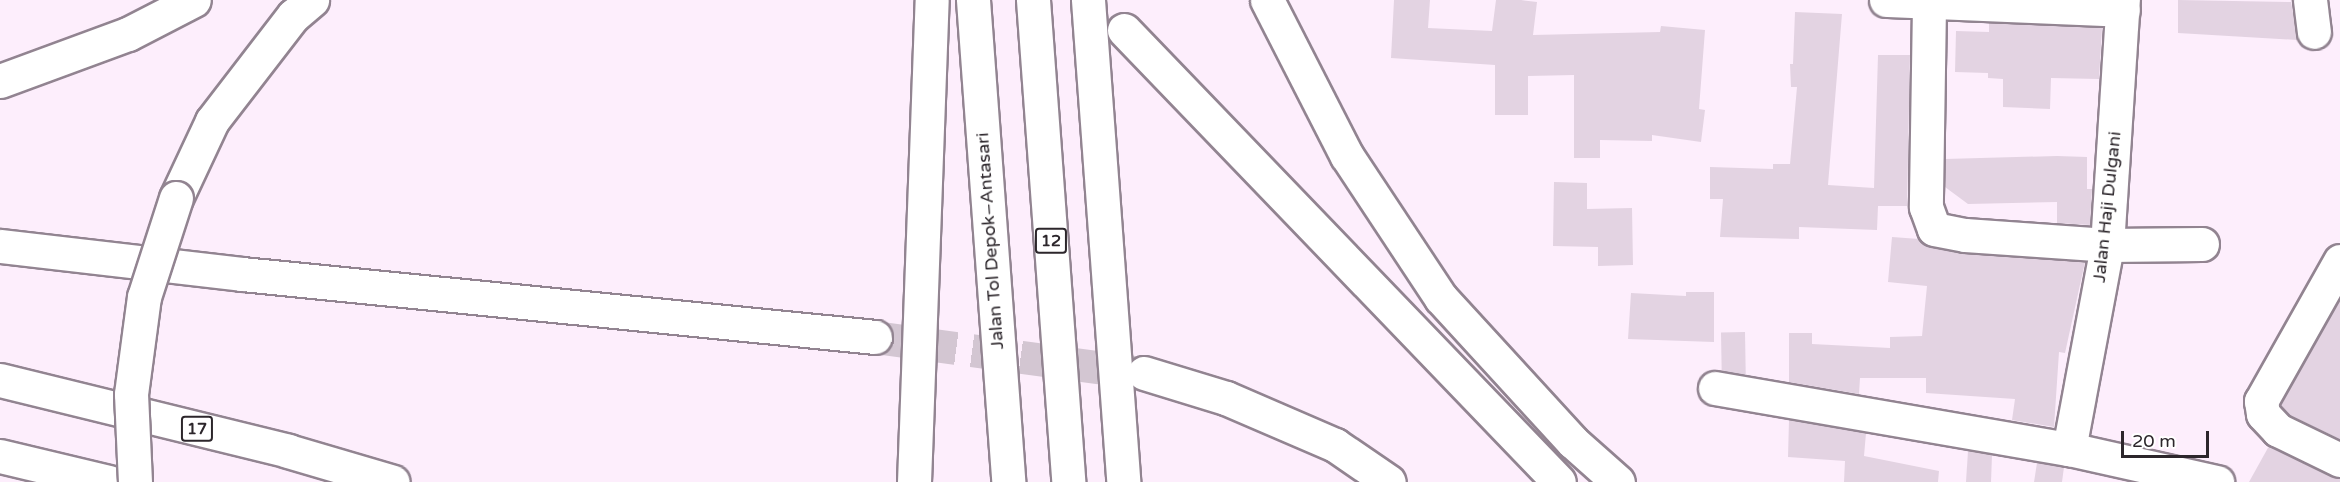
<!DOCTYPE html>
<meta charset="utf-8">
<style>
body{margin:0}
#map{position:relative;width:2340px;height:482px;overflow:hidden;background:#fdeefc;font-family:"Varela Round",sans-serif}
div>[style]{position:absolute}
.building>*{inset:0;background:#e3d3e2;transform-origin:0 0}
.highway-tunnel>*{height:33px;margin-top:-16.5px;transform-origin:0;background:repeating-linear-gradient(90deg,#d3c6d2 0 33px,transparent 0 49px)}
.roads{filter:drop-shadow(2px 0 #928491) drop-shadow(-2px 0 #928491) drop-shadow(0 2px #928491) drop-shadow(0 -2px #928491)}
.street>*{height:33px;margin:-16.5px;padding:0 16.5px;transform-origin:16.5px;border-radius:16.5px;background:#fff}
.highway>*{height:33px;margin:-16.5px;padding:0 16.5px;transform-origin:16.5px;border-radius:16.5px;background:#fff}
.bridges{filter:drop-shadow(2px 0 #928491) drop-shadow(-2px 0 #928491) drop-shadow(0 2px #928491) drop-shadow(0 -2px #928491)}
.highway-bridge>*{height:33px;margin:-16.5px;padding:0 16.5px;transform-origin:16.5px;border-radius:16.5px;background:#fff}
span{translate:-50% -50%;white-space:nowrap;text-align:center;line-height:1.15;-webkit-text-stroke:4.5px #fff;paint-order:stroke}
.shield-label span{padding:2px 4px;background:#fff;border:2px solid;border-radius:4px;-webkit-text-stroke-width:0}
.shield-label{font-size:16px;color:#2c262b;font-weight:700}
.street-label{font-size:18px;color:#2c262b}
.scale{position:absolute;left:2121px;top:431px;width:88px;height:27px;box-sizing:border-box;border:3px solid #2c262b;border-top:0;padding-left:8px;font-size:18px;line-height:21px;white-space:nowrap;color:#2c262b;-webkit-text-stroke:4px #fff;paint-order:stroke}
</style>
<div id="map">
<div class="building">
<i style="clip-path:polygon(1394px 0,1430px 0,1428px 28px,1492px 31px,1496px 0,1521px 0,1537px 2px,1533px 35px,1660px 32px,1661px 26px,1705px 30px,1699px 109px,1705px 110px,1701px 142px,1652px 135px,1652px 141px,1600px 140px,1600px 158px,1574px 158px,1574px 75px,1528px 76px,1528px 115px,1495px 115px,1495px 65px,1391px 58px)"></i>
<i style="clip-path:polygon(2178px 0,2291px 2px,2298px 40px,2178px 33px)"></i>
<i style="clip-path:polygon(1795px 12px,1842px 14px,1828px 185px,1874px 188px,1878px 55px,1910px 55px,1907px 206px,1878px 206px,1877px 230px,1799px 227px,1799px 239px,1720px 237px,1723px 199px,1710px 199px,1710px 167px,1773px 169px,1773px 164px,1790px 164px,1797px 87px,1791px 87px,1790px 64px,1793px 64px)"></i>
<i style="clip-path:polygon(1989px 23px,2102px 28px,2099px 79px,2051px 78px,2050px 109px,2003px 107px,2003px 79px,1988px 78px,1988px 73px,1955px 72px,1956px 31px,1989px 32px)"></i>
<i style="clip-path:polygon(2057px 156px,2087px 157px,2087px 189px,2092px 189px,2090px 225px,2057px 223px,2057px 202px,1968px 204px,1945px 187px,1945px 159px)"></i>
<i style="clip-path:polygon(1554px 182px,1587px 183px,1587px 209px,1632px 208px,1633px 265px,1598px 266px,1598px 247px,1553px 246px)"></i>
<i style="clip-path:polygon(1892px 237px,1919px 239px,1930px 247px,1964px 254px,2085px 262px,2065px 353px,2059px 352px,2054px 427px,2012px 420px,2015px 399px,1926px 393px,1926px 378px,1860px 378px,1859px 394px,1789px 382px,1789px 333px,1812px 333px,1812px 344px,1890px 348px,1890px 337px,1922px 336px,1927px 286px,1888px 282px)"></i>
<i style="clip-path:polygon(1686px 292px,1714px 292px,1714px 342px,1628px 339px,1631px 293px,1686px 296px)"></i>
<i style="clip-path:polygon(2340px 299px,2340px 439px,2289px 415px,2281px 405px)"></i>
<i style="left:1745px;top:332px;width:42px;height:24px;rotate:89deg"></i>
<i style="clip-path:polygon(1789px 420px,1866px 433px,1864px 456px,1939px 471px,1938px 482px,1844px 482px,1845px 461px,1788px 457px)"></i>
<i style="clip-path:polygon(2269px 446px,2340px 479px,2340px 482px,2249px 482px)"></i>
<i style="clip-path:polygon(1968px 451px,1992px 455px,1991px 482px,1966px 482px)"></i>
<i style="clip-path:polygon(2037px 463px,2064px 467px,2062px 482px,2034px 482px)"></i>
</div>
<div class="highway-tunnel">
<i style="left:875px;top:337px;width:270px;rotate:7.7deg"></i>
</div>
<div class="roads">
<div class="street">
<i style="left:1886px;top:0;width:237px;rotate:2.4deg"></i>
<i style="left:2310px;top:0;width:32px;rotate:83deg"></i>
<i style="left:1929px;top:5px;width:202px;rotate:90.9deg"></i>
<i style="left:1926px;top:207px;width:23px;rotate:70deg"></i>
<i style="left:1934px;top:229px;width:32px;rotate:11deg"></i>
<i style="left:1965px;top:235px;width:142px;rotate:4deg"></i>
<i style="left:2107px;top:245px;width:95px;rotate:-0.6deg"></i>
<i style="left:2340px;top:261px;width:161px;rotate:119.4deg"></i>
<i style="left:2261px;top:401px;width:13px;rotate:81deg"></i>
<i style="left:2263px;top:414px;width:22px;rotate:47deg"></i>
<i style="left:2278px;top:430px;width:69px;rotate:25.8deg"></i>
<i style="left:1715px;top:388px;width:359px;rotate:9.8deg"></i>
<i style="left:2069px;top:449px;width:152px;rotate:12.6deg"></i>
<i style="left:2069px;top:449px;width:208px;rotate:-79.4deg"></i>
<i style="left:2107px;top:245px;width:246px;rotate:-86.3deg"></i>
</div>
<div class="highway">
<i style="left:973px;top:0;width:483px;rotate:85.8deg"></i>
<i style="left:1033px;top:0;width:483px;rotate:85.8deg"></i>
<i style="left:1088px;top:0;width:483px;rotate:85.8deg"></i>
<i style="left:1267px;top:0;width:175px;rotate:62.9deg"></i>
<i style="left:1347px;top:156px;width:170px;rotate:56.5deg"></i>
<i style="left:1441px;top:298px;width:195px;rotate:47.5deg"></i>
<i style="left:1573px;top:442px;width:60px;rotate:41.6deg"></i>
<i style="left:1124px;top:30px;width:627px;rotate:46.1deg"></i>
<i style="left:0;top:81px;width:136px;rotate:-20.2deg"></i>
<i style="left:128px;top:34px;width:74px;rotate:-27.3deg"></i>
<i style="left:176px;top:198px;width:85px;rotate:-64.9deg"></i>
<i style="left:212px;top:121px;width:133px;rotate:-52.4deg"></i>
<i style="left:293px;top:16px;width:25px;rotate:-40deg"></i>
<i style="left:0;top:246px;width:244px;rotate:6.6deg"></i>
<i style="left:242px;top:274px;width:636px;rotate:5.68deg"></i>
<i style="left:1144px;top:373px;width:86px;rotate:17deg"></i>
<i style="left:1226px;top:398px;width:119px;rotate:23.3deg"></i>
<i style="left:1335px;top:445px;width:65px;rotate:34.4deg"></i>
<i style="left:0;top:380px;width:297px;rotate:13.8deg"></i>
<i style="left:288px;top:451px;width:109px;rotate:16.4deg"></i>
<i style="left:0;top:456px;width:112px;rotate:13.4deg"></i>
<i style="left:914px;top:482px;width:482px;rotate:-87.9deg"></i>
</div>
</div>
<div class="bridges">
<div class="highway-bridge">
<i style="left:135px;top:482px;width:88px;rotate:-92.6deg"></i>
<i style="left:131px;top:394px;width:98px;rotate:-82.4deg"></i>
<i style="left:144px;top:297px;width:104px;rotate:-72.1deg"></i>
</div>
</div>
<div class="shield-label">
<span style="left:1051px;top:241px">12</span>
<span style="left:197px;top:429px">17</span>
</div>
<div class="street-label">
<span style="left:2107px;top:207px;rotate:-84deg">Jalan Haji Dulgani</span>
<span style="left:990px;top:241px;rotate:-94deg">Jalan Tol Depok–Antasari</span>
</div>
<div class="scale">20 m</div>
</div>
